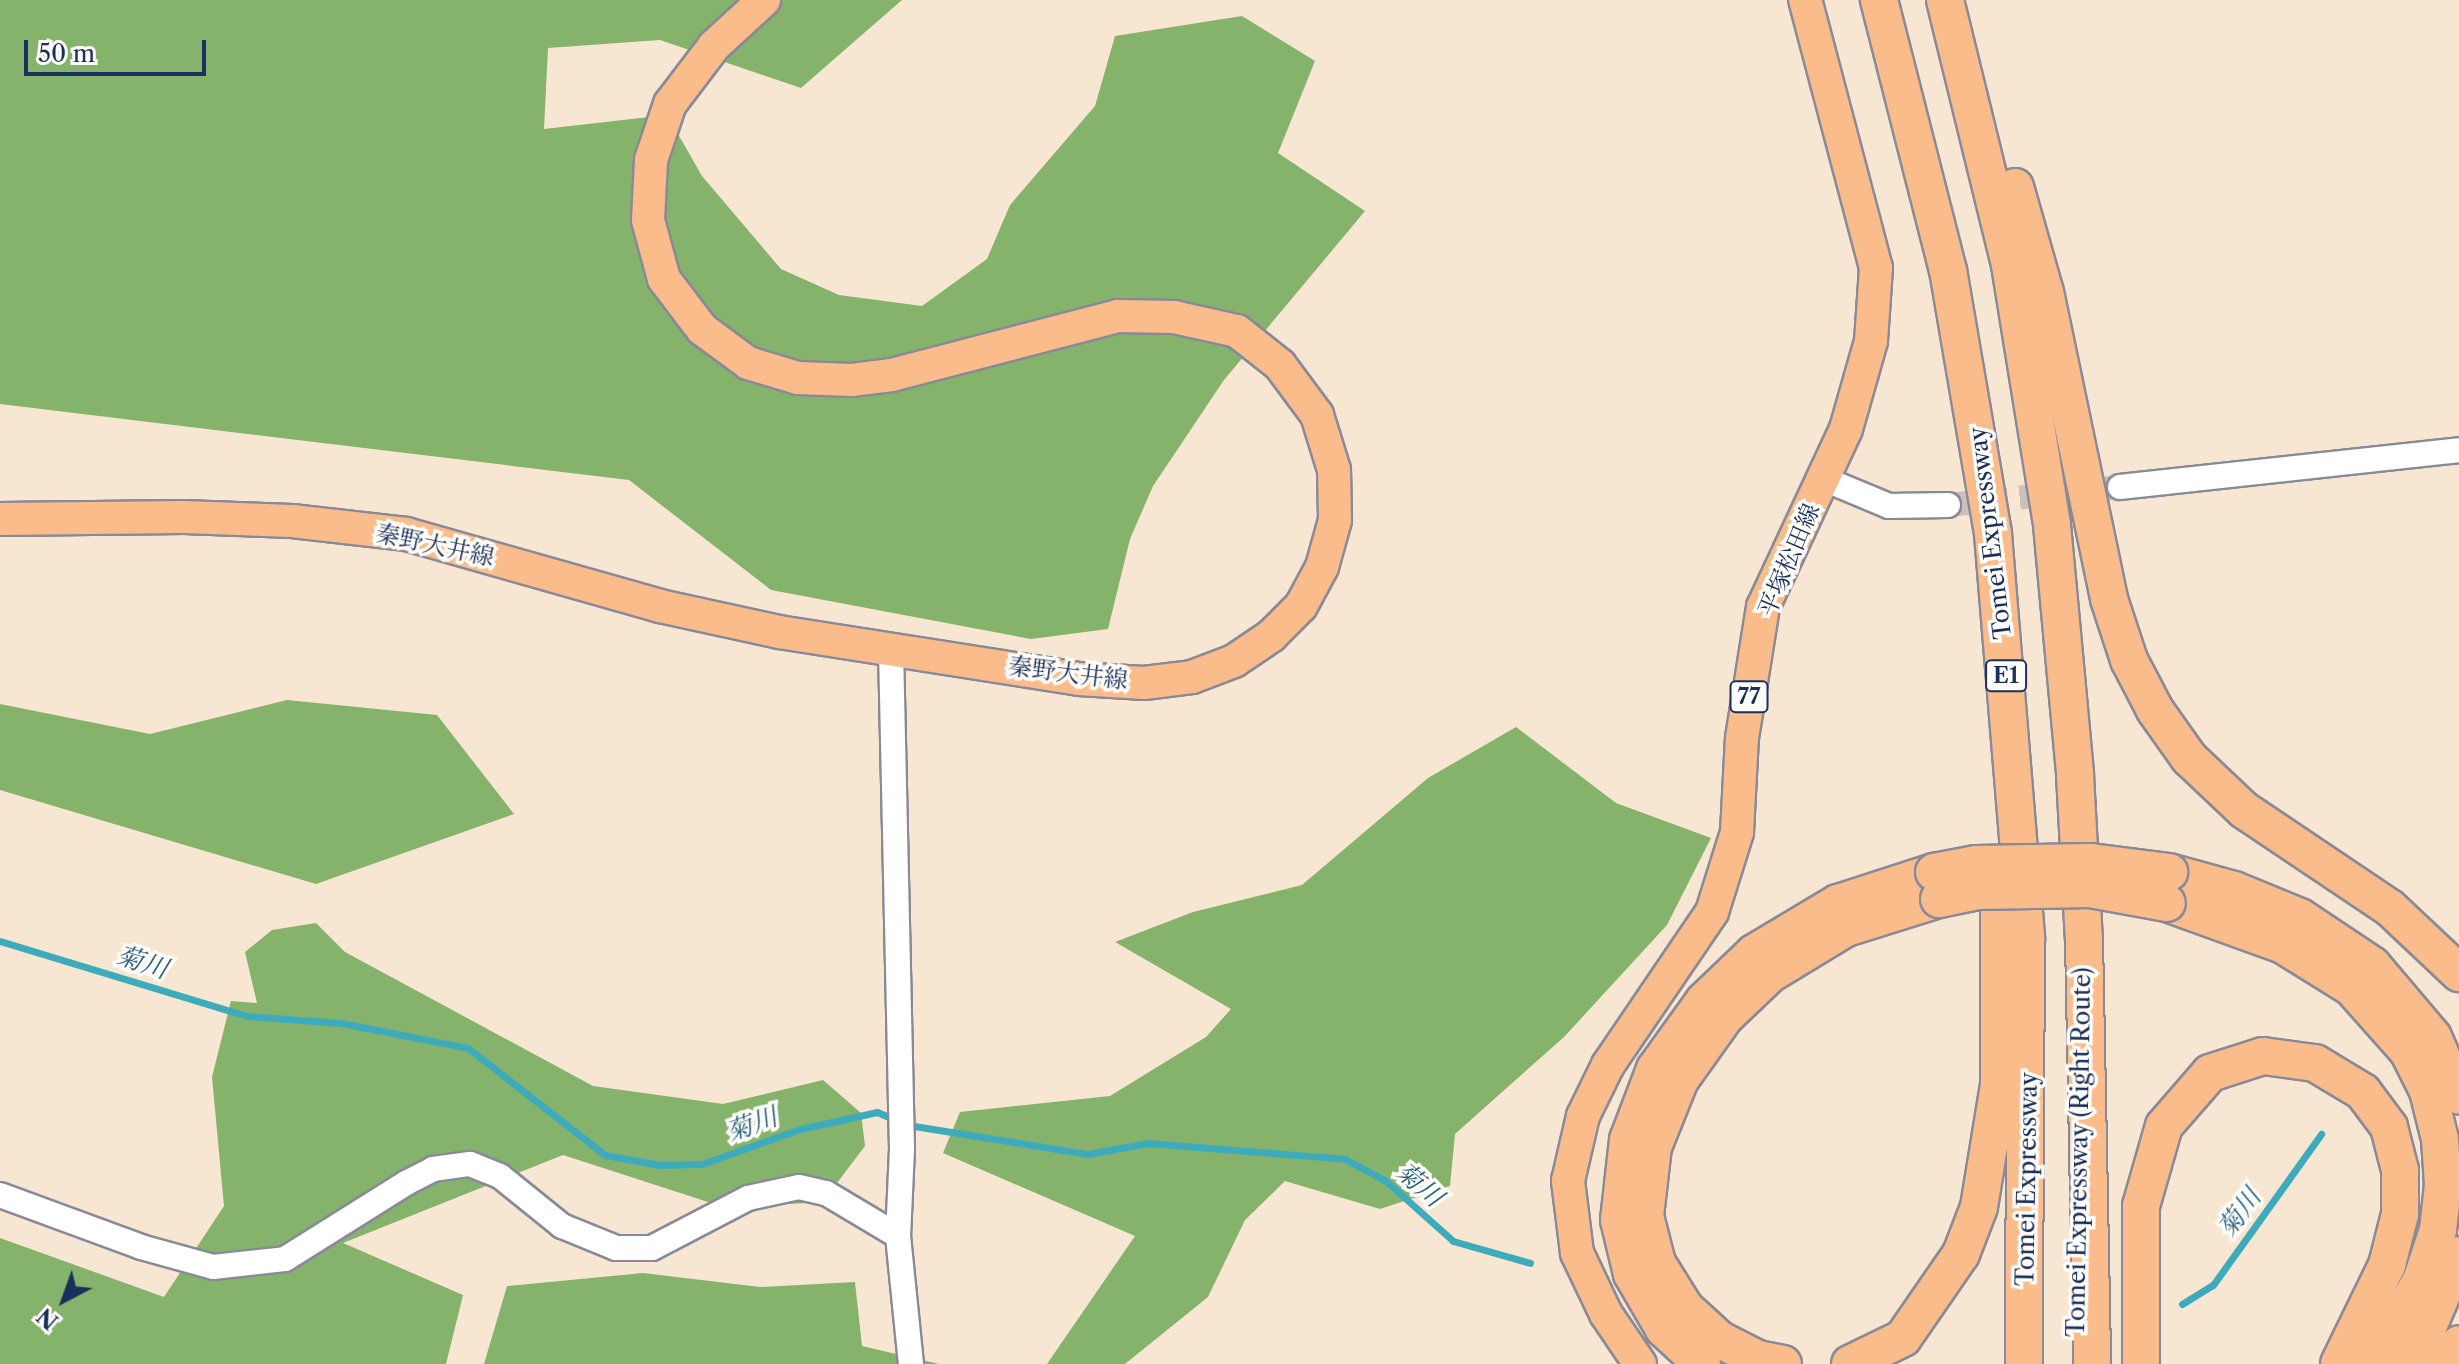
<!DOCTYPE html>
<meta charset="utf-8">
<style>
body{margin:0}
#map{position:relative;width:2459px;height:1364px;overflow:hidden;background:#f7e6d1;font-family:"Libre Caslon Text","Noto Serif JP",serif}
div>[style]{position:absolute}
.forest>*{inset:0;background:#86b36c}
.stream>*{height:7px;margin:-3.5px;padding:0 3.5px;transform-origin:3.5px;border-radius:3.5px;background:#3eabbd}
.minor-tunnel>*{height:24px;margin-top:-12px;transform-origin:0;background:repeating-linear-gradient(90deg,#cbc1ba 0 24px,transparent 0 36px)}
.roads{filter:drop-shadow(2px 0 #898a98) drop-shadow(-2px 0 #898a98) drop-shadow(0 2px #898a98) drop-shadow(0 -2px #898a98)}
.minor>*{height:24px;margin:-12px;padding:0 12px;transform-origin:12px;border-radius:12px;background:#fff}
.major>*{height:32px;margin:-16px;padding:0 16px;transform-origin:16px;border-radius:16px;background:#fabc8b}
.highway>*{height:36px;margin:-18px;padding:0 18px;transform-origin:18px;border-radius:18px;background:#fabc8b}
.bridges{filter:drop-shadow(2px 0 #898a98) drop-shadow(-2px 0 #898a98) drop-shadow(0 2px #898a98) drop-shadow(0 -2px #898a98)}
.highway-bridge>*{height:36px;margin:-18px;padding:0 18px;transform-origin:18px;border-radius:18px;background:#fabc8b}
span{translate:-50% -50%;white-space:nowrap;text-align:center;line-height:1.15;-webkit-text-stroke:7px #fdfcf7;paint-order:stroke}
.shield-label span{padding:2px 6px;background:#fdfcf7;border:2px solid;border-radius:6px;-webkit-text-stroke-width:0}
.shield-label{font-size:22px;color:#1b2f5e;font-weight:700}
.street-label{font-size:24px;color:#1b2f5e}
.water-label{font-size:26px;color:#296184;font-style:italic}
.north{position:absolute;left:24px;top:1260px;width:80px;height:80px;-webkit-text-stroke:6px #fdfcf7;paint-order:stroke;rotate:221deg;font-size:22px;font-weight:700;line-height:32px;text-align:center;color:#1b2f5e}
.north::after{content:'';display:block;margin:auto;width:28px;height:36px;background:#1b2f5e;clip-path:polygon(50% 0,100% 100%,50% 72%,0 100%)}
.scale{position:absolute;left:24px;top:40px;width:182px;height:36px;box-sizing:border-box;border:4px solid #1b2f5e;border-top:0;padding-left:10px;font-size:24px;line-height:28px;white-space:nowrap;color:#1b2f5e;-webkit-text-stroke:6px #fdfcf7;paint-order:stroke}
</style>
<div id="map">
<div class="forest">
<i style="clip-path:polygon(0 0,902px 0,801px 88px,660px 40px,548px 48px,544px 129px,667px 115px,702px 176px,781px 269px,839px 295px,922px 306px,987px 259px,1010px 205px,1095px 106px,1115px 36px,1242px 16px,1315px 61px,1278px 153px,1365px 211px,1224px 380px,1153px 486px,1130px 539px,1108px 629px,1031px 639px,771px 590px,629px 480px,0 404px)"></i>
<i style="clip-path:polygon(287px 700px,437px 715px,514px 814px,316px 884px,0 790px,0 704px,150px 734px)"></i>
<i style="clip-path:polygon(1516px 727px,1616px 803px,1711px 838px,1667px 925px,1564px 1037px,1455px 1134px,1450px 1186px,1380px 1209px,1285px 1181px,1245px 1220px,1208px 1297px,1125px 1364px,1047px 1364px,1135px 1236px,943px 1153px,960px 1112px,1110px 1096px,1206px 1037px,1231px 1009px,1115px 942px,1193px 912px,1302px 885px,1428px 778px)"></i>
<i style="clip-path:polygon(316px 923px,345px 952px,593px 1086px,723px 1104px,823px 1080px,861px 1113px,865px 1146px,837px 1183px,807px 1203px,751px 1206px,708px 1202px,563px 1155px,343px 1243px,463px 1295px,446px 1364px,0 1364px,0 1238px,164px 1297px,224px 1206px,212px 1077px,231px 1001px,257px 1003px,245px 952px,272px 930px)"></i>
<i style="clip-path:polygon(643px 1273px,760px 1287px,855px 1282px,862px 1346px,939px 1364px,484px 1364px,507px 1286px)"></i>
</div>
<div class="stream">
<i style="left:0;top:941px;width:258px;rotate:16.9deg"></i>
<i style="left:247px;top:1016px;width:94px;rotate:4.3deg"></i>
<i style="left:341px;top:1023px;width:129px;rotate:11.1deg"></i>
<i style="left:468px;top:1048px;width:174px;rotate:38deg"></i>
<i style="left:605px;top:1155px;width:56px;rotate:10.3deg"></i>
<i style="left:660px;top:1165px;width:42px;rotate:-1.4deg"></i>
<i style="left:702px;top:1164px;width:104px;rotate:-19.7deg"></i>
<i style="left:800px;top:1129px;width:79px;rotate:-12.4deg"></i>
<i style="left:877px;top:1112px;width:21px;rotate:23deg"></i>
<i style="left:908px;top:1125px;width:182px;rotate:9.2deg"></i>
<i style="left:1088px;top:1154px;width:61px;rotate:-10.4deg"></i>
<i style="left:1148px;top:1143px;width:198px;rotate:4.6deg"></i>
<i style="left:1345px;top:1159px;width:47px;rotate:28.2deg"></i>
<i style="left:1386px;top:1181px;width:90px;rotate:41.8deg"></i>
<i style="left:1453px;top:1241px;width:80px;rotate:15.9deg"></i>
<i style="left:2182px;top:1304px;width:36px;rotate:-32deg"></i>
<i style="left:2213px;top:1285px;width:186px;rotate:-54.4deg"></i>
</div>
<div class="minor-tunnel">
<i style="left:1948px;top:505px;width:173px;rotate:-6deg"></i>
</div>
<div class="roads">
<div class="minor">
<i style="left:1824px;top:479px;width:70px;rotate:22.6deg"></i>
<i style="left:1889px;top:506px;width:59px;rotate:-1deg"></i>
<i style="left:2120px;top:487px;width:341px;rotate:-6.2deg"></i>
<i style="left:891px;top:649px;width:500px;rotate:88.74deg"></i>
<i style="left:902px;top:1149px;width:87px;rotate:92.6deg"></i>
<i style="left:898px;top:1236px;width:129px;rotate:84.2deg"></i>
<i style="left:0;top:1195px;width:150px;rotate:20.2deg"></i>
<i style="left:141px;top:1247px;width:75px;rotate:15.5deg"></i>
<i style="left:213px;top:1267px;width:72px;rotate:-6.3deg"></i>
<i style="left:285px;top:1259px;width:143px;rotate:-32.1deg"></i>
<i style="left:406px;top:1183px;width:30px;rotate:-27deg"></i>
<i style="left:433px;top:1169px;width:37px;rotate:-8deg"></i>
<i style="left:470px;top:1164px;width:32px;rotate:22deg"></i>
<i style="left:500px;top:1176px;width:80px;rotate:38.9deg"></i>
<i style="left:562px;top:1226px;width:58px;rotate:22.2deg"></i>
<i style="left:616px;top:1248px;width:36px"></i>
<i style="left:652px;top:1248px;width:108px;rotate:-27.5deg"></i>
<i style="left:748px;top:1198px;width:52px;rotate:-12.2deg"></i>
<i style="left:799px;top:1187px;width:28px;rotate:13deg"></i>
<i style="left:826px;top:1193px;width:84px;rotate:30.8deg"></i>
</div>
<div class="major">
<i style="left:0;top:519px;width:184px;rotate:-0.6deg"></i>
<i style="left:184px;top:517px;width:108px;rotate:2.1deg"></i>
<i style="left:292px;top:521px;width:115px;rotate:6.5deg"></i>
<i style="left:406px;top:534px;width:264px;rotate:15.8deg"></i>
<i style="left:660px;top:606px;width:122px;rotate:12.3deg"></i>
<i style="left:779px;top:632px;width:304px;rotate:8.9deg"></i>
<i style="left:1079px;top:679px;width:65px;rotate:3.5deg"></i>
<i style="left:1144px;top:683px;width:48px;rotate:-7.1deg"></i>
<i style="left:1192px;top:677px;width:45px;rotate:-20.9deg"></i>
<i style="left:1234px;top:661px;width:45px;rotate:-34deg"></i>
<i style="left:1271px;top:636px;width:42px;rotate:-45deg"></i>
<i style="left:1301px;top:606px;width:44px;rotate:-61.7deg"></i>
<i style="left:1322px;top:567px;width:49px;rotate:-74.5deg"></i>
<i style="left:1335px;top:520px;width:50px;rotate:-91.1deg"></i>
<i style="left:1334px;top:470px;width:58px;rotate:-107.2deg"></i>
<i style="left:1317px;top:415px;width:62px;rotate:-126.5deg"></i>
<i style="left:1280px;top:365px;width:55px;rotate:-141.7deg"></i>
<i style="left:1237px;top:331px;width:65px;rotate:-167.5deg"></i>
<i style="left:1174px;top:317px;width:56px;rotate:-179deg"></i>
<i style="left:1118px;top:316px;width:234px;rotate:165.4deg"></i>
<i style="left:892px;top:375px;width:40px;rotate:172.9deg"></i>
<i style="left:852px;top:380px;width:54px;rotate:-177.9deg"></i>
<i style="left:798px;top:378px;width:52px;rotate:-163.3deg"></i>
<i style="left:748px;top:363px;width:57px;rotate:-143.5deg"></i>
<i style="left:702px;top:329px;width:63px;rotate:-127.2deg"></i>
<i style="left:664px;top:279px;width:61px;rotate:-105.2deg"></i>
<i style="left:648px;top:220px;width:60px;rotate:-87.1deg"></i>
<i style="left:651px;top:160px;width:59px;rotate:-71.3deg"></i>
<i style="left:670px;top:104px;width:73px;rotate:-52.8deg"></i>
<i style="left:714px;top:46px;width:68px;rotate:-42.6deg"></i>
<i style="left:1640px;top:1364px;width:60px;rotate:-124.2deg"></i>
<i style="left:1606px;top:1314px;width:68px;rotate:-115.4deg"></i>
<i style="left:1577px;top:1253px;width:73px;rotate:-97.1deg"></i>
<i style="left:1568px;top:1181px;width:67px;rotate:-77deg"></i>
<i style="left:1583px;top:1116px;width:57px;rotate:-63.9deg"></i>
<i style="left:1608px;top:1065px;width:185px;rotate:-55.8deg"></i>
<i style="left:1712px;top:912px;width:84px;rotate:-72.6deg"></i>
<i style="left:1737px;top:832px;width:94px;rotate:-87deg"></i>
<i style="left:1742px;top:738px;width:133px;rotate:-80.9deg"></i>
<i style="left:1763px;top:607px;width:196px;rotate:-65deg"></i>
<i style="left:1846px;top:429px;width:91px;rotate:-74.1deg"></i>
<i style="left:1871px;top:341px;width:73px;rotate:-86.1deg"></i>
<i style="left:1876px;top:268px;width:277px;rotate:-104.8deg"></i>
</div>
<div class="highway">
<i style="left:1879px;top:0;width:279px;rotate:75.7deg"></i>
<i style="left:1948px;top:270px;width:268px;rotate:80.3deg"></i>
<i style="left:1993px;top:534px;width:405px;rotate:85.3deg"></i>
<i style="left:2026px;top:938px;width:426px;rotate:90.3deg"></i>
<i style="left:1945px;top:0;width:273px;rotate:76.2deg"></i>
<i style="left:2010px;top:265px;width:263px;rotate:80.8deg"></i>
<i style="left:2052px;top:525px;width:251px;rotate:84.7deg"></i>
<i style="left:2075px;top:775px;width:164px;rotate:86.9deg"></i>
<i style="left:2084px;top:939px;width:425px;rotate:88.9deg"></i>
<i style="left:2015px;top:187px;width:109px;rotate:74.1deg"></i>
<i style="left:2045px;top:292px;width:314px;rotate:78.2deg"></i>
<i style="left:2109px;top:599px;width:64px;rotate:71.8deg"></i>
<i style="left:2129px;top:660px;width:56px;rotate:62.5deg"></i>
<i style="left:2155px;top:710px;width:59px;rotate:54.7deg"></i>
<i style="left:2189px;top:758px;width:76px;rotate:43.4deg"></i>
<i style="left:2244px;top:810px;width:176px;rotate:33.9deg"></i>
<i style="left:2390px;top:908px;width:95px;rotate:43.3deg"></i>
<i style="left:2169px;top:872px;width:67px;rotate:15.5deg"></i>
<i style="left:2234px;top:890px;width:71px;rotate:22.2deg"></i>
<i style="left:2300px;top:917px;width:87px;rotate:33.7deg"></i>
<i style="left:2372px;top:965px;width:94px;rotate:49.7deg"></i>
<i style="left:2433px;top:1037px;width:64px;rotate:66.2deg"></i>
<i style="left:2167px;top:903px;width:123px;rotate:19.9deg"></i>
<i style="left:2283px;top:945px;width:81px;rotate:31.9deg"></i>
<i style="left:2352px;top:988px;width:84px;rotate:48.4deg"></i>
<i style="left:2408px;top:1051px;width:45px;rotate:63.4deg"></i>
<i style="left:2428px;top:1091px;width:49px;rotate:76deg"></i>
<i style="left:2440px;top:1139px;width:46px;rotate:86.3deg"></i>
<i style="left:2443px;top:1185px;width:45px;rotate:96.3deg"></i>
<i style="left:2438px;top:1230px;width:54px;rotate:108.4deg"></i>
<i style="left:2421px;top:1281px;width:96px;rotate:120.6deg"></i>
<i style="left:1702px;top:1364px;width:52px;rotate:-137.4deg"></i>
<i style="left:1664px;top:1329px;width:64px;rotate:-120.2deg"></i>
<i style="left:1632px;top:1274px;width:56px;rotate:-103.5deg"></i>
<i style="left:1619px;top:1220px;width:81px;rotate:-83.6deg"></i>
<i style="left:1628px;top:1140px;width:76px;rotate:-69.2deg"></i>
<i style="left:1655px;top:1069px;width:84px;rotate:-54.2deg"></i>
<i style="left:1704px;top:1001px;width:69px;rotate:-43.8deg"></i>
<i style="left:1754px;top:953px;width:98px;rotate:-30.8deg"></i>
<i style="left:1838px;top:903px;width:101px;rotate:-17.9deg"></i>
<i style="left:1783px;top:1364px;width:25px;rotate:-169deg"></i>
<i style="left:1758px;top:1359px;width:42px;rotate:-153.4deg"></i>
<i style="left:1720px;top:1340px;width:47px;rotate:-137.6deg"></i>
<i style="left:1685px;top:1308px;width:53px;rotate:-121.9deg"></i>
<i style="left:1657px;top:1263px;width:49px;rotate:-104.3deg"></i>
<i style="left:1645px;top:1216px;width:69px;rotate:-83.4deg"></i>
<i style="left:1653px;top:1147px;width:72px;rotate:-68.1deg"></i>
<i style="left:1680px;top:1080px;width:77px;rotate:-54.5deg"></i>
<i style="left:1725px;top:1017px;width:62px;rotate:-43.7deg"></i>
<i style="left:1770px;top:974px;width:89px;rotate:-31.2deg"></i>
<i style="left:1846px;top:928px;width:97px;rotate:-17.3deg"></i>
<i style="left:1850px;top:1364px;width:59px;rotate:-26.1deg"></i>
<i style="left:1903px;top:1338px;width:102px;rotate:-55.4deg"></i>
<i style="left:1961px;top:1254px;width:50px;rotate:-69deg"></i>
<i style="left:1979px;top:1207px;width:124px;rotate:-80.7deg"></i>
<i style="left:1999px;top:1085px;width:202px;rotate:-90deg"></i>
<i style="left:2141px;top:1364px;width:158px;rotate:-90deg"></i>
<i style="left:2141px;top:1206px;width:83px;rotate:-74deg"></i>
<i style="left:2164px;top:1126px;width:70px;rotate:-49deg"></i>
<i style="left:2210px;top:1073px;width:56px;rotate:-17.8deg"></i>
<i style="left:2263px;top:1056px;width:52px;rotate:7.7deg"></i>
<i style="left:2315px;top:1063px;width:56px;rotate:31.1deg"></i>
<i style="left:2363px;top:1092px;width:44px;rotate:53.4deg"></i>
<i style="left:2389px;top:1127px;width:44px;rotate:75.7deg"></i>
<i style="left:2400px;top:1170px;width:44px;rotate:90deg"></i>
<i style="left:2400px;top:1214px;width:53px;rotate:104.3deg"></i>
<i style="left:2387px;top:1265px;width:110px;rotate:115.9deg"></i>
<i style="left:2405px;top:1364px;width:44px;rotate:-58.1deg"></i>
<i style="left:2428px;top:1327px;width:78px;rotate:-66.7deg"></i>
<i style="left:2445px;top:1364px;width:24px;rotate:-55deg"></i>
</div>
</div>
<div class="bridges">
<div class="highway-bridge">
<i style="left:1934px;top:872px;width:43px;rotate:-10.8deg"></i>
<i style="left:1976px;top:864px;width:115px;rotate:-1deg"></i>
<i style="left:2091px;top:862px;width:79px;rotate:7.3deg"></i>
<i style="left:1939px;top:899px;width:41px;rotate:-11.3deg"></i>
<i style="left:1979px;top:891px;width:111px;rotate:-1deg"></i>
<i style="left:2090px;top:889px;width:78px;rotate:10.3deg"></i>
</div>
</div>
<div class="shield-label">
<span style="left:2006px;top:676px">E1</span>
<span style="left:1749px;top:697px">77</span>
</div>
<div class="street-label">
<span style="left:1990px;top:533px;rotate:-97deg">Tomei Expressway</span>
<span style="left:435px;top:545px;rotate:12deg">秦野大井線</span>
<span style="left:1789px;top:560px;rotate:-67deg">平塚松田線</span>
<span style="left:1068px;top:673px;rotate:7deg">秦野大井線</span>
<span style="left:2079px;top:1152px;rotate:-89deg">Tomei Expressway (Right Route)</span>
<span style="left:2027px;top:1179px;rotate:-89deg">Tomei Expressway</span>
</div>
<div class="water-label">
<span style="left:142px;top:963px;rotate:17deg">菊川</span>
<span style="left:752px;top:1125px;rotate:-20deg">菊川</span>
<span style="left:1419px;top:1185px;rotate:40deg">菊川</span>
<span style="left:2240px;top:1213px;rotate:-54deg">菊川</span>
</div>
<div class="north">N</div>
<div class="scale">50 m</div>
</div>
